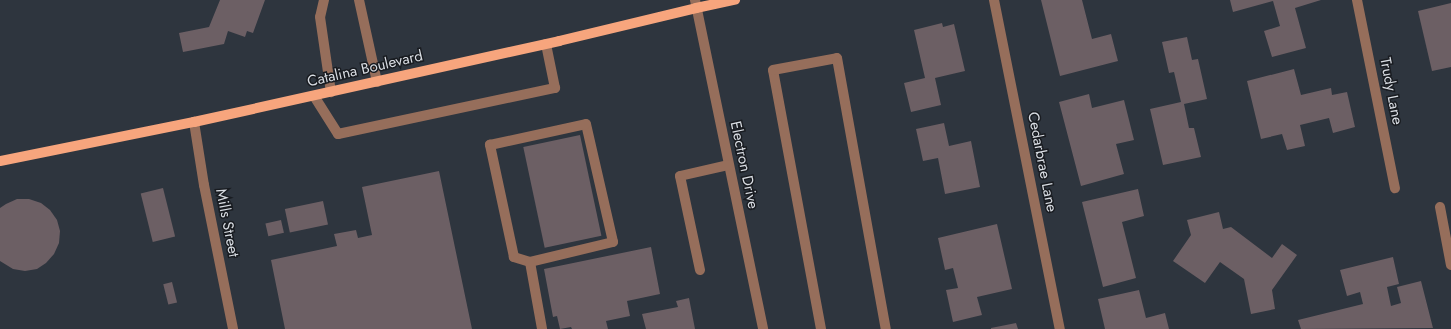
<!DOCTYPE html>
<style>
body{margin:0}
#map{position:relative;width:1451px;height:329px;overflow:hidden;background:#2e353e;font-family:Jost,sans-serif}
div>[style]{position:absolute}
.building>*{inset:0;background:#6c5f64;transform-origin:0 0}
.minor>*{height:10px;margin:-5px;padding:0 5px;transform-origin:5px;border-radius:5px;background:#966e5b}
.major>*{height:10px;margin:-5px;padding:0 5px;transform-origin:5px;border-radius:5px;background:#f7a57d}
span{translate:-50% -50%;white-space:nowrap;text-align:center;line-height:1.15;-webkit-text-stroke:3px #191c21;paint-order:stroke}
.street-label{font-size:15px;color:#d9dde3}
</style>
<div id="map">
<div class="building">
<i style="clip-path:polygon(220px 0,265px 0,253px 33px,247px 31px,245px 37px,228px 31px,224px 44px,183px 52px,179px 33px,209px 27px)"></i>
<i style="clip-path:polygon(1041px 0,1082px 0,1092px 39px,1111px 34px,1118px 61px,1060px 76px)"></i>
<i style="clip-path:polygon(1230px 0,1321px 0,1295px 8px,1306px 48px,1272px 57px,1264px 31px,1280px 26px,1273px 1px,1233px 12px)"></i>
<i style="clip-path:polygon(1451px 3px,1451px 67px,1432px 71px,1418px 11px)"></i>
<i style="clip-path:polygon(942px 23px,943px 27px,954px 24px,965px 71px,935px 78px,941px 105px,911px 112px,904px 83px,925px 78px,914px 30px)"></i>
<i style="clip-path:polygon(1187px 37px,1192px 60px,1198px 59px,1207px 99px,1184px 104px,1189px 128px,1194px 128px,1201px 157px,1163px 165px,1150px 109px,1181px 102px,1174px 72px,1169px 73px,1162px 42px)"></i>
<i style="clip-path:polygon(1294px 69px,1301px 95px,1331px 88px,1332px 95px,1347px 92px,1355px 127px,1333px 133px,1329px 118px,1300px 125px,1305px 146px,1287px 150px,1282px 134px,1261px 139px,1247px 81px)"></i>
<i style="clip-path:polygon(1089px 94px,1092px 108px,1124px 100px,1134px 140px,1116px 144px,1124px 174px,1081px 186px,1059px 102px)"></i>
<i style="clip-path:polygon(944px 123px,949px 146px,971px 141px,980px 187px,945px 194px,938px 158px,923px 161px,916px 129px)"></i>
<i style="left:580px;top:135px;width:103px;height:58px;rotate:78deg"></i>
<i style="clip-path:polygon(439px 171px,472px 329px,285px 329px,271px 260px,337px 246px,334px 234px,356px 230px,358px 238px,372px 235px,362px 187px)"></i>
<i style="left:163px;top:188px;width:50px;height:23px;rotate:76deg"></i>
<i style="clip-path:polygon(1138px 189px,1144px 216px,1122px 222px,1136px 278px,1103px 287px,1082px 202px)"></i>
<i style="clip-path:polygon(17px 199px,29px 199px,41px 203px,50px 210px,57px 220px,60px 231px,59px 243px,54px 254px,46px 263px,37px 269px,25px 271px,13px 269px,0 261px,0 208px,6px 204px)"></i>
<i style="left:323px;top:201px;width:24px;height:39px;rotate:78deg"></i>
<i style="clip-path:polygon(1219px 212px,1223px 229px,1231px 227px,1272px 258px,1282px 244px,1297px 255px,1272px 290px,1275px 309px,1251px 314px,1244px 279px,1220px 262px,1205px 283px,1173px 261px,1191px 235px,1187px 220px)"></i>
<i style="left:281px;top:220px;width:13px;height:16px;rotate:77deg"></i>
<i style="clip-path:polygon(997px 224px,1012px 289px,977px 297px,982px 315px,953px 322px,946px 290px,958px 288px,953px 268px,945px 270px,938px 238px)"></i>
<i style="clip-path:polygon(651px 247px,660px 294px,627px 301px,630px 316px,606px 321px,608px 329px,572px 329px,571px 327px,560px 329px,557px 316px,553px 317px,544px 269px)"></i>
<i style="clip-path:polygon(1393px 257px,1399px 284px,1387px 287px,1391px 306px,1401px 303px,1397px 287px,1421px 281px,1433px 328px,1301px 329px,1298px 320px,1363px 304px,1360px 292px,1347px 296px,1340px 270px)"></i>
<i style="left:172px;top:282px;width:21px;height:9px;rotate:76deg"></i>
<i style="clip-path:polygon(1139px 290px,1146px 318px,1165px 313px,1169px 329px,1105px 329px,1098px 299px)"></i>
<i style="clip-path:polygon(689px 298px,695px 329px,646px 329px,642px 314px,678px 307px,676px 301px)"></i>
<i style="clip-path:polygon(1016px 323px,1018px 329px,991px 329px,991px 328px)"></i>
</div>
<div class="minor">
<i style="left:324px;top:0;width:17px;rotate:103deg"></i>
<i style="left:320px;top:17px;width:76px;rotate:81.7deg"></i>
<i style="left:359px;top:0;width:84px;rotate:77.6deg"></i>
<i style="left:695px;top:0;width:336px;rotate:78.3deg"></i>
<i style="left:994px;top:0;width:336px;rotate:78.7deg"></i>
<i style="left:1357px;top:0;width:192px;rotate:78.6deg"></i>
<i style="left:314px;top:96px;width:45px;rotate:57.7deg"></i>
<i style="left:338px;top:134px;width:222px;rotate:-12deg"></i>
<i style="left:555px;top:88px;width:45px;rotate:-101.6deg"></i>
<i style="left:194px;top:122px;width:64px;rotate:81deg"></i>
<i style="left:204px;top:185px;width:147px;rotate:78.6deg"></i>
<i style="left:586px;top:124px;width:121px;rotate:77.1deg"></i>
<i style="left:613px;top:242px;width:85px;rotate:166.5deg"></i>
<i style="left:530px;top:262px;width:17px;rotate:-163deg"></i>
<i style="left:514px;top:257px;width:115px;rotate:-102.1deg"></i>
<i style="left:490px;top:145px;width:98px;rotate:-12.3deg"></i>
<i style="left:1440px;top:207px;width:59px;rotate:79.3deg"></i>
<i style="left:530px;top:262px;width:68px;rotate:79.8deg"></i>
<i style="left:700px;top:270px;width:96px;rotate:-102deg"></i>
<i style="left:680px;top:176px;width:49px;rotate:-12.9deg"></i>
<i style="left:821px;top:329px;width:263px;rotate:-100.5deg"></i>
<i style="left:773px;top:70px;width:65px;rotate:-10.6deg"></i>
<i style="left:837px;top:58px;width:275px;rotate:79.8deg"></i>
</div>
<div class="major">
<i style="left:0;top:161px;width:198px;rotate:-11.4deg"></i>
<i style="left:194px;top:122px;width:374px;rotate:-12.5deg"></i>
<i style="left:559px;top:41px;width:141px;rotate:-13.5deg"></i>
<i style="left:696px;top:8px;width:40px;rotate:-12deg"></i>
</div>
<div class="street-label">
<span style="left:365px;top:69px;rotate:-13deg">Catalina Boulevard</span>
<span style="left:1391px;top:91px;rotate:79deg">Trudy Lane</span>
<span style="left:1042px;top:162px;rotate:79deg">Cedarbrae Lane</span>
<span style="left:744px;top:165px;rotate:78deg">Electron Drive</span>
<span style="left:227px;top:223px;rotate:79deg">Mills Street</span>
</div>
</div>
